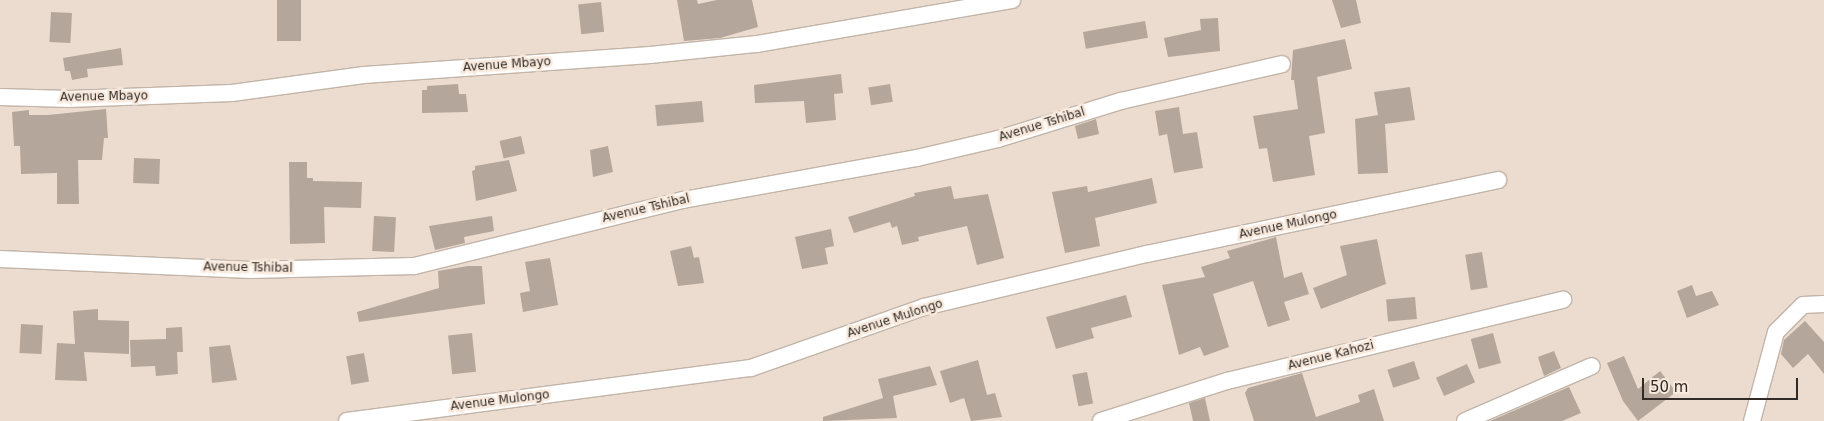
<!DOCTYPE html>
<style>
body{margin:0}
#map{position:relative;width:1824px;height:421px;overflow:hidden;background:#ebdccf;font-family:"DejaVu Sans",sans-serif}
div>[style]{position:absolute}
.building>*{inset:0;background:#b4a69a;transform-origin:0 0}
.roads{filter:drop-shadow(1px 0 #c2b4a8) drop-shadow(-1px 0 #c2b4a8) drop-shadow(0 1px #c2b4a8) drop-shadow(0 -1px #c2b4a8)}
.minor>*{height:16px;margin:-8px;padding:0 8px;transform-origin:8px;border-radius:8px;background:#fff}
span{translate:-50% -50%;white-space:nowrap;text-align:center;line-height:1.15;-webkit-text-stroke:5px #f8e9dc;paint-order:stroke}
.street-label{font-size:12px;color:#302b26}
.scale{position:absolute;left:1642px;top:378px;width:156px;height:22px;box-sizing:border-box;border:2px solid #302b26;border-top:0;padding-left:6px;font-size:15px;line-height:18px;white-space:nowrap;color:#302b26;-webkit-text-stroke:4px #f8e9dc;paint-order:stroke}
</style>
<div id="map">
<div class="building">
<i style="left:277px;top:0;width:24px;height:41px"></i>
<i style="clip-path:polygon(677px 0,697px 0,698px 4px,717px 0,752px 0,758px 27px,720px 38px,684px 41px)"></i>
<i style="clip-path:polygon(1332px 0,1356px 0,1361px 23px,1341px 28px)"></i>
<i style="left:601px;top:2px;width:30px;height:23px;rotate:84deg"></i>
<i style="left:51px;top:12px;width:21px;height:30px;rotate:3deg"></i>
<i style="clip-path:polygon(1218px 18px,1220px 51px,1168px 57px,1164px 38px,1201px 30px,1200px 19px)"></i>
<i style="left:1145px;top:21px;width:17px;height:63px;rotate:80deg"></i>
<i style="clip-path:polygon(1345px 39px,1352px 69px,1317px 77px,1325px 133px,1309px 136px,1315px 175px,1273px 182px,1267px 148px,1259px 149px,1253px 116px,1298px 109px,1294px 80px,1291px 80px,1293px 50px)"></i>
<i style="clip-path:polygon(121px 48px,123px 65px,87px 69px,88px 77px,72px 80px,70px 71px,65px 71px,63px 58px)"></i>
<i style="clip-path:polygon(841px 74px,843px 93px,834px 94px,836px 120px,806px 123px,804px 101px,755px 103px,754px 85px)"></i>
<i style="clip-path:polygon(458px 84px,459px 94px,466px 94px,468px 112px,422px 113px,422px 90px,427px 90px,427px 86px)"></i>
<i style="left:890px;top:84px;width:18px;height:22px;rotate:81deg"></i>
<i style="clip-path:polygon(1410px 87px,1415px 120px,1385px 124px,1388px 173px,1358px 174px,1355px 119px,1378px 115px,1374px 92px)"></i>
<i style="left:702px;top:101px;width:21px;height:47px;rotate:85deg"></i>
<i style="clip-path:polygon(1179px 107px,1183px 134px,1197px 132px,1203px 168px,1174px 173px,1167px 134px,1159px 136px,1155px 111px)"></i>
<i style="clip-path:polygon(106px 109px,108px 138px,104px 138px,102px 160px,78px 160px,79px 204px,57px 204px,57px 173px,21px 174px,20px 146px,14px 146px,12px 112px,29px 110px,29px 115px,48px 115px)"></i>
<i style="clip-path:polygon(1096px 119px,1099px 134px,1078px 139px,1075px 126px)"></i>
<i style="left:521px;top:136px;width:18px;height:22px;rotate:77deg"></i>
<i style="clip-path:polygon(608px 146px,613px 172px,593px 177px,590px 150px)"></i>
<i style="left:134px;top:158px;width:26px;height:25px;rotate:2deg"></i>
<i style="clip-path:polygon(509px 160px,517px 191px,476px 201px,472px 171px,475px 170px,475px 166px)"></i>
<i style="clip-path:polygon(289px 162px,307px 162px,307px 178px,313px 178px,313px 181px,362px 182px,361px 208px,324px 207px,325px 243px,290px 244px)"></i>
<i style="clip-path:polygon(1152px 178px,1157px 203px,1095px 218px,1100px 246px,1065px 253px,1052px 192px,1087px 186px,1088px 192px)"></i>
<i style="clip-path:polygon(951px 186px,954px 199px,988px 194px,1004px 258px,977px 265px,967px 226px,918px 237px,919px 241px,902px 245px,897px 226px,892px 228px,890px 222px,854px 233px,848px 217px,915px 196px,914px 193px)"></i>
<i style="left:374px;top:216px;width:22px;height:35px;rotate:3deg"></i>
<i style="clip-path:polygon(492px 216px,494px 231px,464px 237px,465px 243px,435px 250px,429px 226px)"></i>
<i style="clip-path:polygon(831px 229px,834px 246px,825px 248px,828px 264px,802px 269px,795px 237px)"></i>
<i style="clip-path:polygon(1276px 237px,1284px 278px,1302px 272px,1309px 294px,1284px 302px,1290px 320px,1268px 327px,1253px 281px,1213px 294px,1229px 347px,1204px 356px,1200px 347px,1179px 355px,1162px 285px,1205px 277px,1201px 267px,1230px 258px,1227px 251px)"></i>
<i style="clip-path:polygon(1377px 239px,1386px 284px,1321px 309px,1313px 288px,1347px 275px,1340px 246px)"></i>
<i style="clip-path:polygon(691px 246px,694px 258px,699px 257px,704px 283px,678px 286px,670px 251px)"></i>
<i style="left:1482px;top:252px;width:36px;height:17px;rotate:81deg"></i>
<i style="clip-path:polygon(550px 258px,558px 305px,523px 312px,520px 293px,530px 291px,525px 262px)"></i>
<i style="clip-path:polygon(468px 266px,482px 266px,485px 304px,359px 322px,357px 312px,439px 288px,438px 271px)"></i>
<i style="clip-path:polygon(1692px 285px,1696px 296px,1712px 291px,1719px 305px,1687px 318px,1677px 291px)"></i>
<i style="clip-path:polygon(1126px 295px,1132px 317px,1091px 328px,1094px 338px,1056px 349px,1046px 317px)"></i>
<i style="left:1415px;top:297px;width:22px;height:29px;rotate:85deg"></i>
<i style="clip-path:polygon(98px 309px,98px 320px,129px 321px,129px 354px,84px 352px,87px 381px,55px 380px,57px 343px,75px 344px,73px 311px)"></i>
<i style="clip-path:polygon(1805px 321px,1824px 342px,1824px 374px,1808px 354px,1793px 368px,1781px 354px,1784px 340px)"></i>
<i style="left:21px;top:324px;width:22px;height:29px;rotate:3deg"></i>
<i style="clip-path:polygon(182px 327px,183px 352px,177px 352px,178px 374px,156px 376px,155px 366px,131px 367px,130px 340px,166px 339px,166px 328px)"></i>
<i style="left:472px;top:333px;width:39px;height:24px;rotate:84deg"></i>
<i style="left:1493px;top:333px;width:31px;height:23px;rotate:75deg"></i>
<i style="clip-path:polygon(230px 345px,237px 380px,212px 383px,209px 347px)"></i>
<i style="clip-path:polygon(1554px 351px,1561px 368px,1544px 376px,1538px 357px)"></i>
<i style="left:364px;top:353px;width:29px;height:18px;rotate:80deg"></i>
<i style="clip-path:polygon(1624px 356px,1638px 389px,1660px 371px,1676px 392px,1638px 421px,1623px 401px,1607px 363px)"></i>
<i style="clip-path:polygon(978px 360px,987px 395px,995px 393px,1002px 417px,971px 421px,964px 398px,950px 403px,940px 371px)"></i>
<i style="left:1414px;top:361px;width:19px;height:28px;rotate:72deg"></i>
<i style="left:1467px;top:364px;width:20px;height:34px;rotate:66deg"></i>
<i style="clip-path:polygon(930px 366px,937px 385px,893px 396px,897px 418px,823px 421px,823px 417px,883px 398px,878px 379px)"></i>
<i style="left:1087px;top:372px;width:32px;height:15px;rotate:79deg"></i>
<i style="clip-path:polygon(1302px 373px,1316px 417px,1360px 402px,1358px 395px,1374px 389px,1384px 421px,1254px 421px,1245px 393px,1248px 388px)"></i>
<i style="clip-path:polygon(1569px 387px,1581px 413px,1562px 421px,1490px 421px)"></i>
<i style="clip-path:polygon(1205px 398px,1210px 421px,1193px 421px,1189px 403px)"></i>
</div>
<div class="roads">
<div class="minor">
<i style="left:0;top:97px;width:69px;rotate:1.7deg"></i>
<i style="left:69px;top:99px;width:163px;rotate:-2.1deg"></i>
<i style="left:232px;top:93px;width:133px;rotate:-7.8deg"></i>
<i style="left:364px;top:75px;width:287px;rotate:-4deg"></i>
<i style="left:650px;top:55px;width:108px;rotate:-5.9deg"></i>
<i style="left:757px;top:44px;width:259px;rotate:-9.8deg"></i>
<i style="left:0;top:259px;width:251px;rotate:2.5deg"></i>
<i style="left:251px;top:270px;width:163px;rotate:-1.4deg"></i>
<i style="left:414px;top:266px;width:277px;rotate:-13.8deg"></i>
<i style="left:683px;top:200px;width:238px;rotate:-10.2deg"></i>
<i style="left:917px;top:158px;width:83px;rotate:-13.2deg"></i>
<i style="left:998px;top:139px;width:129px;rotate:-17.2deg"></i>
<i style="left:1121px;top:101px;width:165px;rotate:-12.9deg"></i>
<i style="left:347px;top:421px;width:407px;rotate:-7.5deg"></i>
<i style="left:751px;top:368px;width:183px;rotate:-19.4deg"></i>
<i style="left:924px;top:307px;width:229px;rotate:-13.4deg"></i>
<i style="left:1147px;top:254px;width:359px;rotate:-11.9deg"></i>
<i style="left:1101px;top:421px;width:132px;rotate:-17.6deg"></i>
<i style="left:1227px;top:381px;width:346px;rotate:-13.6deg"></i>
<i style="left:1465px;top:421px;width:138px;rotate:-23.4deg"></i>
<i style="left:1752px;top:421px;width:92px;rotate:-74.9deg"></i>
<i style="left:1776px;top:332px;width:38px;rotate:-45deg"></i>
<i style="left:1803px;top:305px;width:21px;rotate:-3deg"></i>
</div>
</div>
<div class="street-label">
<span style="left:507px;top:65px;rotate:-4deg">Avenue Mbayo</span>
<span style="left:104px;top:97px;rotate:-1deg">Avenue Mbayo</span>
<span style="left:1042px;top:125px;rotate:-17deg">Avenue Tshibal</span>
<span style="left:646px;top:209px;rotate:-13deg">Avenue Tshibal</span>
<span style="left:1288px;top:225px;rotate:-12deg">Avenue Mulongo</span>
<span style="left:248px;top:268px;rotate:1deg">Avenue Tshibal</span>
<span style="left:895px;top:319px;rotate:-18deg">Avenue Mulongo</span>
<span style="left:1331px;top:356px;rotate:-14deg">Avenue Kahozi</span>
<span style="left:500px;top:401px;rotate:-7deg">Avenue Mulongo</span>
</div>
<div class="scale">50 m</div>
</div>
